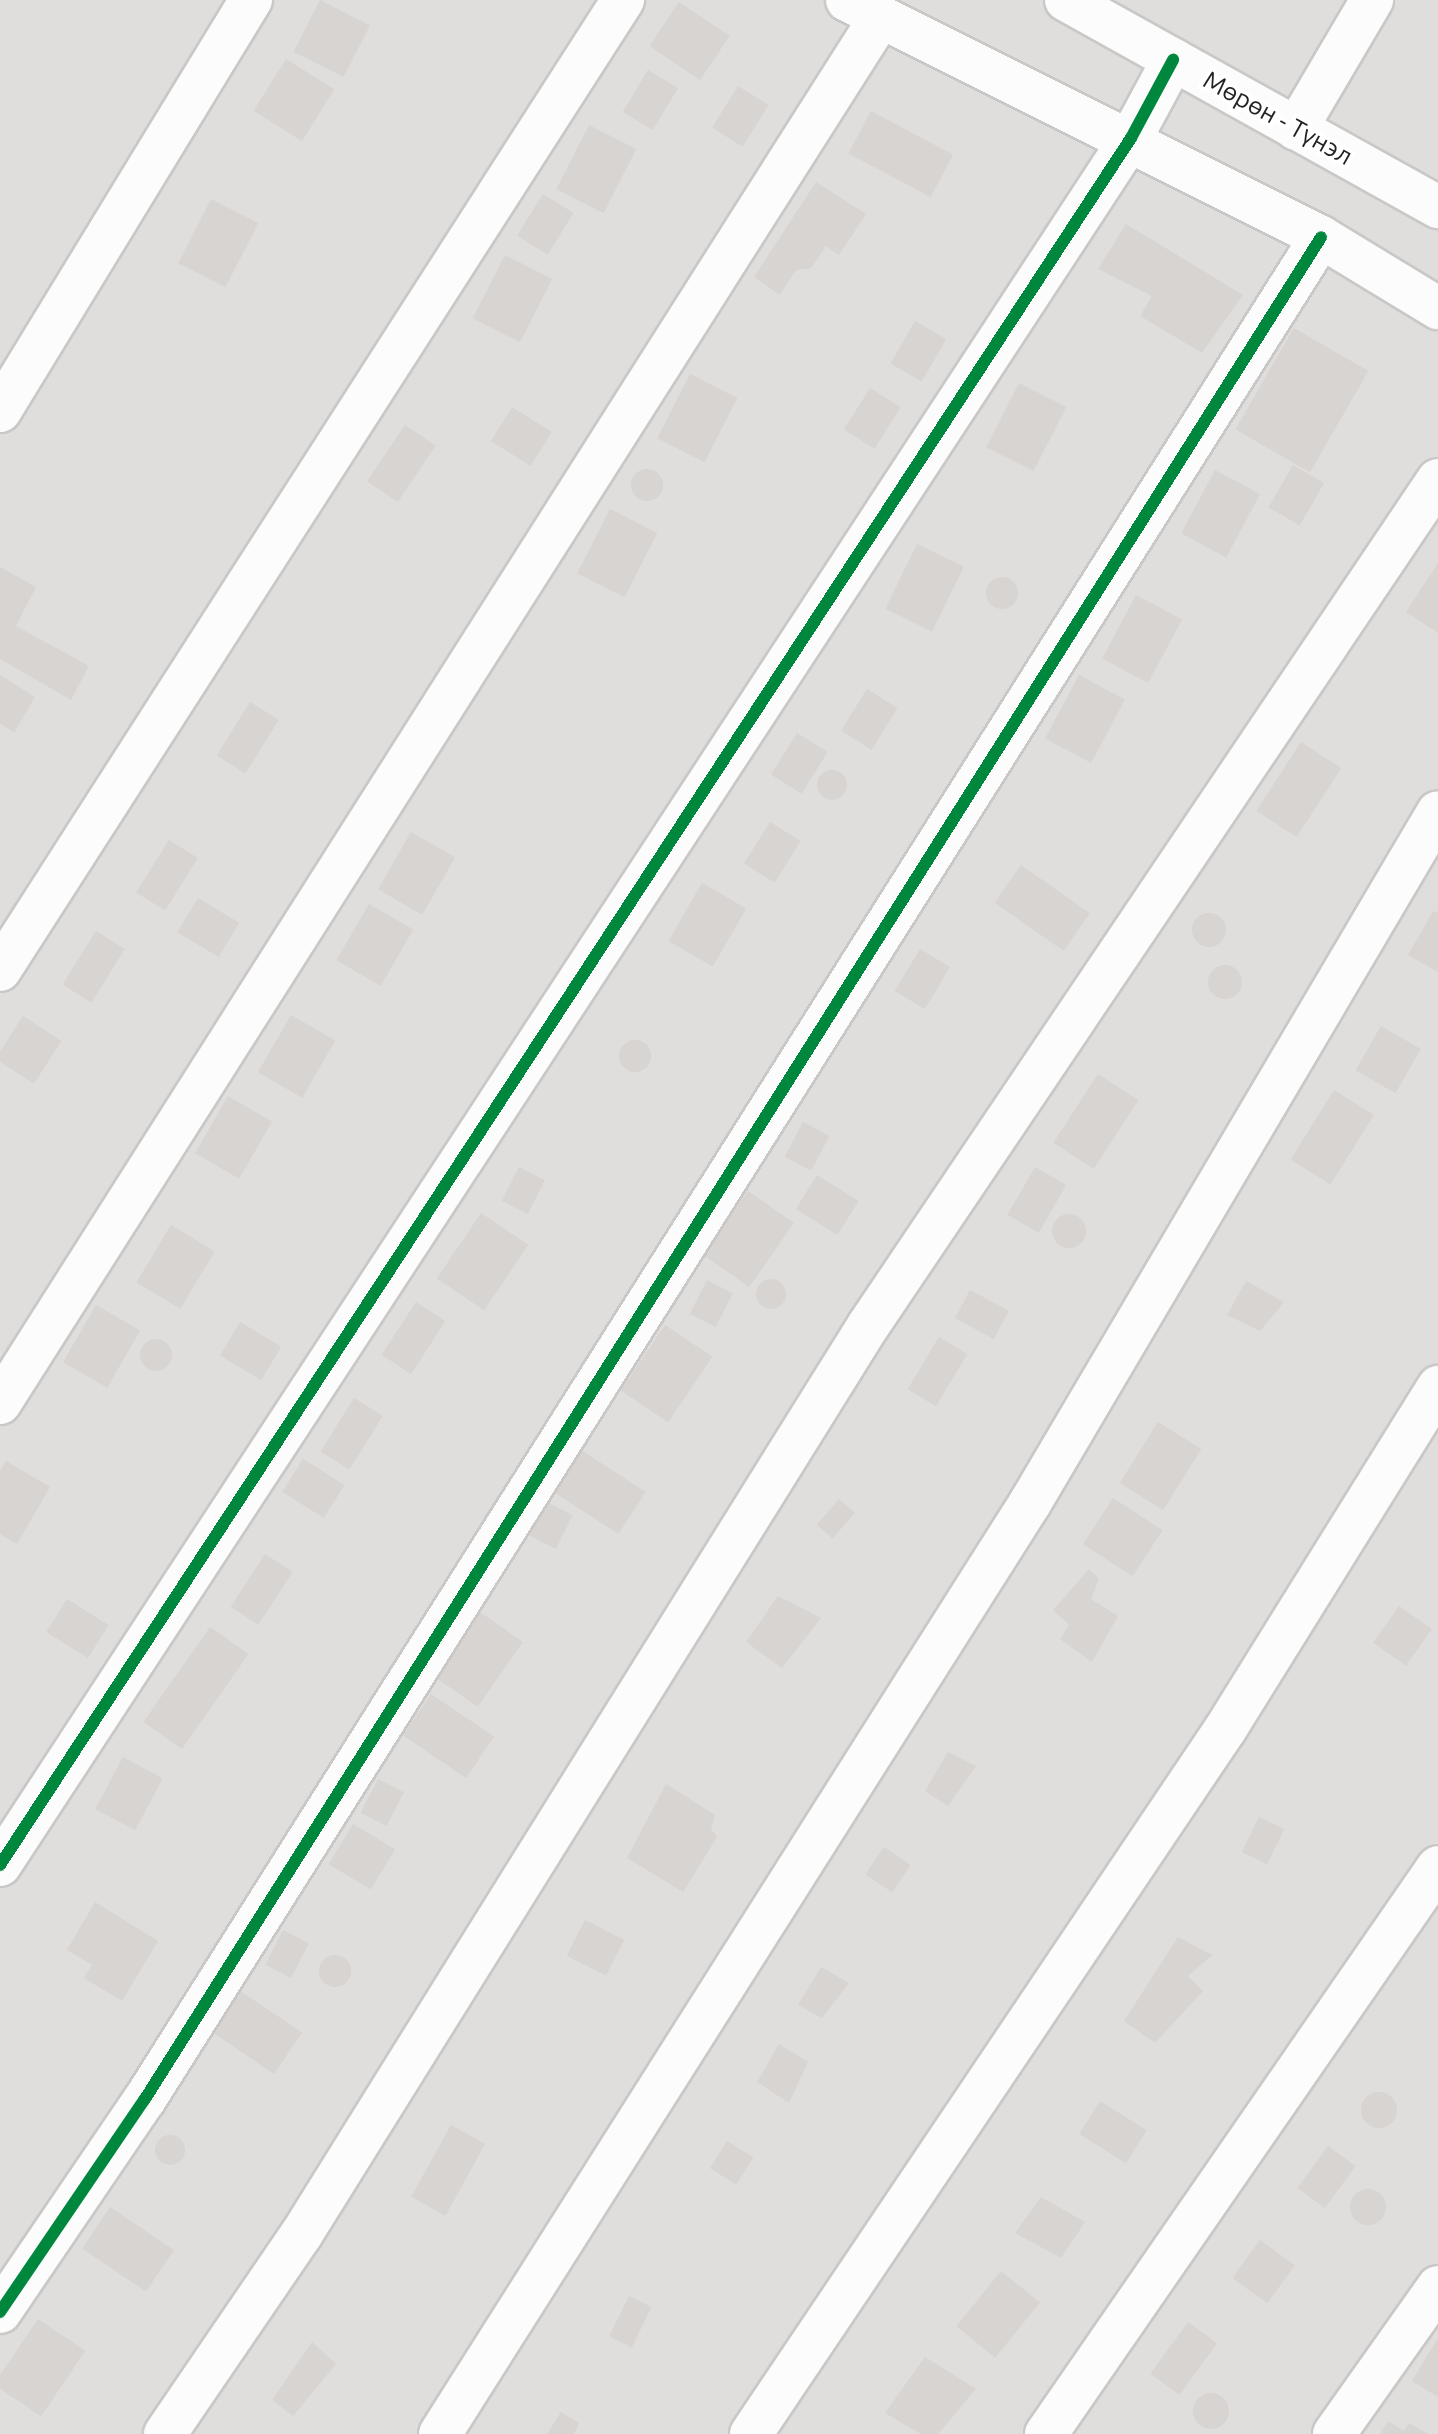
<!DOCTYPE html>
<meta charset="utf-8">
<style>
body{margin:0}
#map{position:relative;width:1438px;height:2434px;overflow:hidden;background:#f0eeeb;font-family:Ubuntu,sans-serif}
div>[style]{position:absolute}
.residential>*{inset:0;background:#dfdedc;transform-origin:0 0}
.building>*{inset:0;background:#d7d4d2;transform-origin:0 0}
.round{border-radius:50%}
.roads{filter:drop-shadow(2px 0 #c9c8c7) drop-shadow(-2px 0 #c9c8c7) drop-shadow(0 2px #c9c8c7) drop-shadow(0 -2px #c9c8c7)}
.minor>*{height:42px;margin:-21px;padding:0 21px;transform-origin:21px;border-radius:21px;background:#fdfcfc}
.cycleway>*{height:12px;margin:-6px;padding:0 6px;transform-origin:6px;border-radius:6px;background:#00873e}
span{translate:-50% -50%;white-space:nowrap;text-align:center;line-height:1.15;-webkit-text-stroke:8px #fff;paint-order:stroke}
.street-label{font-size:25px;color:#222}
</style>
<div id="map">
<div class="residential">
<i style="left:0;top:0;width:1438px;height:2434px"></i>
</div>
<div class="building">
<i style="left:320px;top:0;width:56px;height:58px;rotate:27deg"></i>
<i style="left:679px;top:2px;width:61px;height:53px;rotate:34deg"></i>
<i style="left:286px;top:59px;width:57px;height:61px;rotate:32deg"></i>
<i style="left:648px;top:70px;width:35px;height:49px;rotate:31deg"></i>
<i style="left:738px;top:86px;width:36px;height:49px;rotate:32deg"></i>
<i style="left:871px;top:111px;width:93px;height:48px;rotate:28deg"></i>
<i style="left:589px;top:125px;width:53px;height:72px;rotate:27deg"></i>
<i style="clip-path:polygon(816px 182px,866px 214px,839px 255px,826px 246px,811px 268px,796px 270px,780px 295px,754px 277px)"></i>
<i style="left:543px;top:194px;width:36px;height:49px;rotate:32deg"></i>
<i style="left:211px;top:199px;width:53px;height:72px;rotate:27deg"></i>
<i style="clip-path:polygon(1126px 224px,1243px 295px,1202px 353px,1140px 316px,1152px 296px,1098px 269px)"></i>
<i style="left:505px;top:255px;width:53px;height:71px;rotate:27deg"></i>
<i style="left:915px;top:321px;width:36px;height:49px;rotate:30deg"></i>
<i style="left:1294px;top:328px;width:86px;height:117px;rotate:30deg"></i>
<i style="left:690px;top:374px;width:53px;height:72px;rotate:27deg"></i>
<i style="left:1019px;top:383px;width:53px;height:72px;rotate:27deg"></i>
<i style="left:870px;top:388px;width:36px;height:49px;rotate:32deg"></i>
<i style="left:512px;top:407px;width:47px;height:40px;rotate:32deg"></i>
<i style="left:405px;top:425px;width:37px;height:68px;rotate:34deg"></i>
<i style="left:1293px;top:465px;width:36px;height:49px;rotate:30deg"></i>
<i class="round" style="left:631px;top:469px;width:32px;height:32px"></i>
<i style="left:1215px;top:470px;width:51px;height:72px;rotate:28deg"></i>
<i style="left:610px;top:509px;width:53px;height:72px;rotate:27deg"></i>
<i style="left:917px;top:544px;width:52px;height:72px;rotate:26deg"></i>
<i style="clip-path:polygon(1438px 563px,1438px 633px,1406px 612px)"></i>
<i style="clip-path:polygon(0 567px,36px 587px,16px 626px,89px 666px,71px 700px,0 659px)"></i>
<i class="round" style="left:986px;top:577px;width:32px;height:32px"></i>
<i style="left:1136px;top:595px;width:52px;height:72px;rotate:28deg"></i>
<i style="clip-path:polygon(0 675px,35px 697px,14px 733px,0 723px)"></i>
<i style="left:1079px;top:675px;width:52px;height:72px;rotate:28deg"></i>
<i style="left:867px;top:689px;width:36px;height:49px;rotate:32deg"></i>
<i style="left:250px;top:702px;width:34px;height:63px;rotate:32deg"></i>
<i style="left:797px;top:733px;width:36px;height:49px;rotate:32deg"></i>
<i style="left:1301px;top:742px;width:48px;height:82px;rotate:33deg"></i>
<i class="round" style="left:817px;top:770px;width:30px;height:30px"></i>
<i style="left:770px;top:822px;width:36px;height:49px;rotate:32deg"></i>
<i style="left:411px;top:832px;width:51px;height:66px;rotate:30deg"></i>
<i style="left:169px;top:840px;width:34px;height:62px;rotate:32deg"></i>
<i style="left:1021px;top:865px;width:84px;height:46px;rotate:35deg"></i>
<i style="left:702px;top:883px;width:51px;height:67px;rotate:30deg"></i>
<i style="left:198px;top:898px;width:48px;height:40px;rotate:31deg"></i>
<i style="left:369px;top:904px;width:51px;height:65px;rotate:30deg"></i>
<i style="clip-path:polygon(1433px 911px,1438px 913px,1438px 972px,1408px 955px)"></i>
<i class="round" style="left:1192px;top:913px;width:34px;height:34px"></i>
<i style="left:96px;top:931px;width:34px;height:63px;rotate:32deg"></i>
<i style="left:920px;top:949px;width:35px;height:49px;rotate:31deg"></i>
<i class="round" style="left:1208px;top:965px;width:34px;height:34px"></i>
<i style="left:291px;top:1015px;width:51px;height:66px;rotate:30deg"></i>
<i style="left:23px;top:1016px;width:46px;height:51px;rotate:33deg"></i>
<i style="left:1381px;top:1026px;width:46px;height:51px;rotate:30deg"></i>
<i class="round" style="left:619px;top:1040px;width:32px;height:32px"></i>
<i style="left:1098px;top:1074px;width:48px;height:82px;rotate:33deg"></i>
<i style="left:1334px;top:1090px;width:47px;height:82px;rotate:32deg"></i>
<i style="left:228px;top:1096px;width:51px;height:66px;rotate:30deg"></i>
<i style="left:803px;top:1122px;width:30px;height:39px;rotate:28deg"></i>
<i style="left:519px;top:1167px;width:29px;height:38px;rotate:27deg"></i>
<i style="left:1035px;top:1167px;width:36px;height:55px;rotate:30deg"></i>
<i style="left:817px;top:1175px;width:49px;height:40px;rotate:32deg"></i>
<i style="left:748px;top:1191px;width:56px;height:78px;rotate:35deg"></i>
<i style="left:481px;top:1213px;width:57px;height:79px;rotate:34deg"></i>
<i class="round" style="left:1052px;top:1214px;width:34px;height:34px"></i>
<i style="left:171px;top:1225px;width:51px;height:67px;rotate:31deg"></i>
<i class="round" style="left:756px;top:1279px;width:30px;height:30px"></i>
<i style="left:707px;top:1280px;width:29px;height:38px;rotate:27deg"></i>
<i style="clip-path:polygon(1246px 1281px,1284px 1302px,1260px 1331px,1227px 1315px)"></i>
<i style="left:970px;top:1290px;width:44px;height:32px;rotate:28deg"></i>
<i style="left:416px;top:1302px;width:35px;height:63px;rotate:33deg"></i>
<i style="left:96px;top:1305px;width:51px;height:66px;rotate:30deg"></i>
<i style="left:240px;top:1322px;width:48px;height:39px;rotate:31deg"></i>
<i style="left:665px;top:1325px;width:57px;height:79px;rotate:34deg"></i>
<i style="left:939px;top:1337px;width:33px;height:61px;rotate:31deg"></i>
<i class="round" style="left:140px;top:1339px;width:32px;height:32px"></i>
<i style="left:354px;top:1398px;width:34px;height:63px;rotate:32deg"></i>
<i style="left:1158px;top:1422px;width:51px;height:72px;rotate:32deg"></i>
<i style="left:581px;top:1450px;width:77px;height:50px;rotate:33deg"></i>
<i style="left:303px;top:1459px;width:49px;height:39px;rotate:32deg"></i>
<i style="clip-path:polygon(6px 1461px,50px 1487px,17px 1544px,0 1534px,0 1471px)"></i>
<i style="left:1113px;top:1498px;width:59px;height:55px;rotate:33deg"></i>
<i style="left:839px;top:1499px;width:21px;height:34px;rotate:41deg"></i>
<i style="left:547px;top:1502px;width:29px;height:38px;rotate:27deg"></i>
<i style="left:265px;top:1554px;width:33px;height:63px;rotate:33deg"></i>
<i style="clip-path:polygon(1089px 1569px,1099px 1579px,1091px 1599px,1118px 1616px,1092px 1662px,1060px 1639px,1069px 1625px,1053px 1610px)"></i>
<i style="clip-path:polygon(778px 1596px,821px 1618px,782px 1668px,746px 1642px)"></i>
<i style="left:67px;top:1599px;width:49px;height:39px;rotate:32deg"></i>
<i style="left:1399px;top:1606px;width:40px;height:45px;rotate:35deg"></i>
<i style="left:477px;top:1610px;width:56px;height:79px;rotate:35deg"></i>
<i style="left:210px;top:1627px;width:47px;height:116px;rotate:35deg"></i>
<i style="left:431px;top:1694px;width:76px;height:50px;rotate:34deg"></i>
<i style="clip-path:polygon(948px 1752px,976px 1766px,948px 1806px,925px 1791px)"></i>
<i style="left:123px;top:1757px;width:45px;height:59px;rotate:28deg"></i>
<i style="left:378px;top:1779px;width:29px;height:38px;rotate:27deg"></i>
<i style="clip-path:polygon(666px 1784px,715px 1815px,711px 1829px,717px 1837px,683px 1892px,627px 1858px)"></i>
<i style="left:1259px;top:1817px;width:28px;height:39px;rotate:26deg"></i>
<i style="left:353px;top:1824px;width:49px;height:47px;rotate:31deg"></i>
<i style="left:884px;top:1847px;width:32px;height:33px;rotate:34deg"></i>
<i style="clip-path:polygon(95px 1902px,158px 1941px,122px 2001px,84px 1978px,92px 1965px,67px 1950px)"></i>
<i style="left:585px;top:1920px;width:44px;height:40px;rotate:27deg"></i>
<i style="left:283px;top:1930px;width:29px;height:39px;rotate:27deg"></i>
<i style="clip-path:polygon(1178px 1937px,1212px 1955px,1188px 1976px,1203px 1991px,1155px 2043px,1124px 2021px)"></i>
<i class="round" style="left:319px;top:1955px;width:32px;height:32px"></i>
<i style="clip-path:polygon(821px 1967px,849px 1983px,822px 2018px,798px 2005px)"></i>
<i style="left:239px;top:1990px;width:76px;height:50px;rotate:34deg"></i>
<i style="clip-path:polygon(779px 2044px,808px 2062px,789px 2103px,757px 2082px)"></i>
<i class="round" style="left:1361px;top:2092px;width:36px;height:36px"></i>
<i style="left:1100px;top:2101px;width:55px;height:39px;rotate:32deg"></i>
<i style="left:451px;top:2125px;width:39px;height:82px;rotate:29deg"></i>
<i class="round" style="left:155px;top:2135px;width:30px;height:30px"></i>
<i style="left:727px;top:2141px;width:31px;height:32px;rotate:32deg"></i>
<i style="left:1328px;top:2146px;width:34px;height:52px;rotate:36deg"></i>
<i class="round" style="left:1350px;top:2189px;width:36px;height:36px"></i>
<i style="clip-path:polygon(1041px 2197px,1085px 2222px,1061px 2258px,1015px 2233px)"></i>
<i style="left:110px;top:2207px;width:77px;height:50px;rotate:34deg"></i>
<i style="left:1260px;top:2240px;width:43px;height:47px;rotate:36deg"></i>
<i style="left:1001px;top:2271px;width:50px;height:71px;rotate:39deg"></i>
<i style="left:629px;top:2296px;width:25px;height:45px;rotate:26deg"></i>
<i style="left:38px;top:2319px;width:57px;height:79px;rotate:34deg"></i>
<i style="left:1188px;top:2322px;width:36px;height:64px;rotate:36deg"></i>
<i style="clip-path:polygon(1438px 2338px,1438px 2397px,1412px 2381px)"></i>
<i style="clip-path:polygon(312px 2342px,336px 2364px,293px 2416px,272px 2400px)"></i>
<i style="clip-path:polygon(925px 2357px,976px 2389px,938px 2434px,921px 2434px,885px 2413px)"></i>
<i class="round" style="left:1193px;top:2393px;width:36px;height:36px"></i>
<i style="clip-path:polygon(561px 2412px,579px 2423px,574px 2434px,547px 2434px)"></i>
<i style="clip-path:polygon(1388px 2421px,1404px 2431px,1409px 2423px,1429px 2434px,1380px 2434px)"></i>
</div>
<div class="roads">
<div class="minor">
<i style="left:847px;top:0;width:530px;rotate:26.57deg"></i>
<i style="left:1321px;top:237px;width:137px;rotate:31.3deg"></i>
<i style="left:1066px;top:0;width:426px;rotate:29.1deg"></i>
<i style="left:1296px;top:129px;width:150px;rotate:-59.5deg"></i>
<i style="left:0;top:411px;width:482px;rotate:-58.6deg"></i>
<i style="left:0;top:970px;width:1153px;rotate:-57.29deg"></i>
<i style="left:0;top:1403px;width:1641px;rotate:-57.57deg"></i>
<i style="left:0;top:1865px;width:2064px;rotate:-56.78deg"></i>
<i style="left:1131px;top:138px;width:89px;rotate:-61.7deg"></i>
<i style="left:0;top:2312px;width:258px;rotate:-55.8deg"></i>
<i style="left:145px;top:2099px;width:2202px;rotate:-57.72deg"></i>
<i style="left:165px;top:2434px;width:241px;rotate:-55.7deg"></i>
<i style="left:301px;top:2235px;width:1071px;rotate:-58.05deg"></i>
<i style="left:868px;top:1326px;width:1020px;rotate:-56.03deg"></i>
<i style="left:440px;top:2434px;width:1102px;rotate:-57.64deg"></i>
<i style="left:1030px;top:1503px;width:802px;rotate:-59.44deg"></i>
<i style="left:751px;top:2434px;width:851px;rotate:-56.07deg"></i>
<i style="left:1226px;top:1728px;width:402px;rotate:-58.1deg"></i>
<i style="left:1046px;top:2434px;width:689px;rotate:-55.34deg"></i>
<i style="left:1334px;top:2434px;width:180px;rotate:-54.7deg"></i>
</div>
</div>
<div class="cycleway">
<i style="left:0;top:1865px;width:2064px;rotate:-56.78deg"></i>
<i style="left:1131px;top:138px;width:89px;rotate:-61.7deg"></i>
<i style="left:0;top:2312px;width:258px;rotate:-55.8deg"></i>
<i style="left:145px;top:2099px;width:2202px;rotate:-57.72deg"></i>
</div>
<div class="street-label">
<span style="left:1278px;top:118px;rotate:29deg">Мөрөн - Түнэл</span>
</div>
</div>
